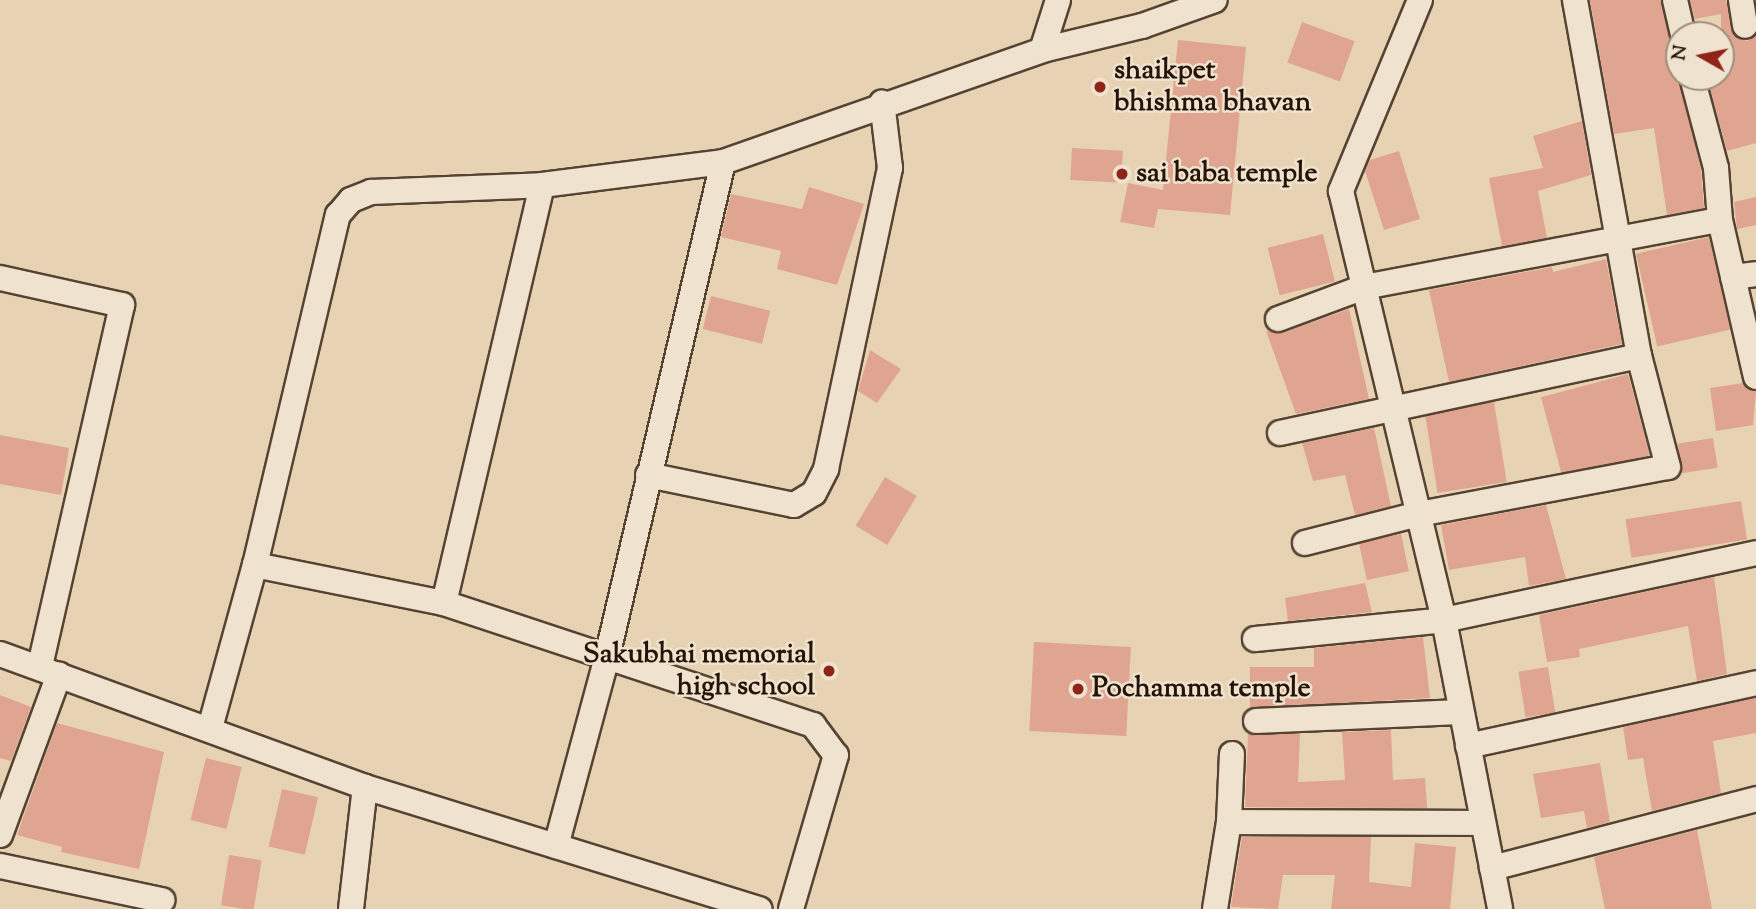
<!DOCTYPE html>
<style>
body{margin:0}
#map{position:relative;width:1756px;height:909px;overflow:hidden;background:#e7d3b4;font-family:"Sorts Mill Goudy",serif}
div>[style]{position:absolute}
.building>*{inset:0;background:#e0a591;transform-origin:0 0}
.roads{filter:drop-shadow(2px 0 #564332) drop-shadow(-2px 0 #564332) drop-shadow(0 2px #564332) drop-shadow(0 -2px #564332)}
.minor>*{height:24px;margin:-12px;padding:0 12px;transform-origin:12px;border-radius:12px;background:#efe2ce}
.dots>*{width:19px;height:19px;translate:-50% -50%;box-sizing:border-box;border:4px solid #efe2ce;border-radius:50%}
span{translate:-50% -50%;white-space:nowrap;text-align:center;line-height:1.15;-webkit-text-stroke:5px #efe2ce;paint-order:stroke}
.poi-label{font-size:28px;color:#251307;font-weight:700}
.left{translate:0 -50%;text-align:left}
.right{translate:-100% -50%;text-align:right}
.north{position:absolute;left:1665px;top:21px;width:70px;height:70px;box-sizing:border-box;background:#efe2ce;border:2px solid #9e8f7e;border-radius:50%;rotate:279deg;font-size:19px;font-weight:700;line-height:28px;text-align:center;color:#251307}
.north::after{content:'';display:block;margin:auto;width:24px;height:32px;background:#8f2418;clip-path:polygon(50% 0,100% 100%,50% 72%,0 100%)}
</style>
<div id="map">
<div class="building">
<i style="clip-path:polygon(1590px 0,1661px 0,1701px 170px,1704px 208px,1667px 215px,1654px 128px,1614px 134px)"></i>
<i style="clip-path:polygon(1690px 0,1726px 0,1734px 36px,1747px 41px,1756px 35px,1756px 143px,1727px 151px,1707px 77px,1721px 77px,1721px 14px,1695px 19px)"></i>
<i style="left:1302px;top:22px;width:56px;height:43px;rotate:20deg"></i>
<i style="clip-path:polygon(1178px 40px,1246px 47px,1230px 215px,1158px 209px,1154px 228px,1120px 222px,1128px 183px,1163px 190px)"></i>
<i style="clip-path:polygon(1582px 121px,1591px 175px,1538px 191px,1547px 238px,1502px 246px,1489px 178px,1543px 168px,1533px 136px)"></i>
<i style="left:1072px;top:148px;width:51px;height:32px;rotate:3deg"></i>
<i style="clip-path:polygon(1399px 151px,1420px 219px,1384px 230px,1365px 171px,1370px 160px)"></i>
<i style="clip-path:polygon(809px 187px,864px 204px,837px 285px,777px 269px,781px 251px,721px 237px,731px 194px,802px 209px)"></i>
<i style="clip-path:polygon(1756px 197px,1756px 225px,1737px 229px,1734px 202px)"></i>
<i style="left:1323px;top:234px;width:49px;height:57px;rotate:76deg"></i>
<i style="left:1709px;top:237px;width:95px;height:75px;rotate:77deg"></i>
<i style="clip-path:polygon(1606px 259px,1622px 344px,1449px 382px,1429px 290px,1552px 267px,1553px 272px)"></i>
<i style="left:711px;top:296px;width:61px;height:34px;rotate:14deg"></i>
<i style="clip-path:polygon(1349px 309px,1369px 399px,1296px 414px,1266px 331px,1283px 333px)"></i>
<i style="clip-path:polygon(870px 350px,901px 369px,877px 403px,858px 391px)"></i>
<i style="left:1628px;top:374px;width:84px;height:90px;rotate:75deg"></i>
<i style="clip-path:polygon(1743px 383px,1756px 391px,1753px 425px,1716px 431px,1710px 388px)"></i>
<i style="left:1494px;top:402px;width:81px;height:70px;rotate:81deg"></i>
<i style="clip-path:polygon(1374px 428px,1391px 506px,1355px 515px,1345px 475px,1313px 481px,1302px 443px)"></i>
<i style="clip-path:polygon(0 435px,69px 448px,61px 495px,0 484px)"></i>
<i style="left:1713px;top:438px;width:30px;height:36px;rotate:81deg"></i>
<i style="left:885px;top:477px;width:37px;height:57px;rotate:31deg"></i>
<i style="left:1741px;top:501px;width:39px;height:117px;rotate:81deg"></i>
<i style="clip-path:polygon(1546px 505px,1566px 579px,1529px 586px,1525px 557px,1449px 570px,1441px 525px)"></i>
<i style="left:1401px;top:534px;width:38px;height:43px;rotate:78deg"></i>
<i style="clip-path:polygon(1714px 577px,1727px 674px,1697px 681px,1688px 626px,1579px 649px,1580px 657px,1547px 662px,1539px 615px)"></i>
<i style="clip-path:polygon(1365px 583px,1372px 612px,1288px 621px,1285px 598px)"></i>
<i style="clip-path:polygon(1423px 637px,1430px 698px,1250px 708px,1250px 667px,1314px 667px,1314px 648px)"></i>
<i style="left:1034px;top:642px;width:97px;height:89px;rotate:3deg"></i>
<i style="left:1548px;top:667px;width:46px;height:30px;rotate:81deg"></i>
<i style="clip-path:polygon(0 695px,31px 707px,11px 761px,0 758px)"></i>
<i style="clip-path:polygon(1756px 698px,1756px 733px,1713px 741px,1721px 793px,1652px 811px,1643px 758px,1628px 760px,1623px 727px)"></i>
<i style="clip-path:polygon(57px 723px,164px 752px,139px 869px,61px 852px,62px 847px,17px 835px)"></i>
<i style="clip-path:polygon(1391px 730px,1393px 780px,1425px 778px,1427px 808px,1245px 807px,1248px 733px,1300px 734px,1298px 782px,1345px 780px,1342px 732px)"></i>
<i style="left:206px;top:758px;width:37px;height:64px;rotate:14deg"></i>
<i style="clip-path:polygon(1600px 763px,1610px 822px,1587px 828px,1584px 811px,1541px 818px,1533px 774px)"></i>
<i style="left:282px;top:789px;width:37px;height:59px;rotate:13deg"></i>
<i style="clip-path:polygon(1697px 830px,1712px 909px,1605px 909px,1594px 857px)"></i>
<i style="clip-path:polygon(1242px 837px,1371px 837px,1369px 882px,1411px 887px,1415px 843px,1456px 847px,1450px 909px,1331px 909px,1335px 875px,1283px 875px,1278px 909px,1231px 907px)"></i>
<i style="left:229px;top:855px;width:33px;height:51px;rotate:9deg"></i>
</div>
<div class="roads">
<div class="minor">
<i style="left:1058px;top:0;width:52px;rotate:107.7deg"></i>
<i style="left:1042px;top:50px;width:103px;rotate:-13.5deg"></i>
<i style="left:1142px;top:26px;width:77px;rotate:-19.6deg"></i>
<i style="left:1420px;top:0;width:207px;rotate:112.5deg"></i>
<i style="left:1341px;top:191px;width:441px;rotate:76.5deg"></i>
<i style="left:1444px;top:620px;width:294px;rotate:79deg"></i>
<i style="left:1675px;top:0;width:36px;rotate:77deg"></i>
<i style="left:1741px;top:0;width:26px;rotate:81deg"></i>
<i style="left:1692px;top:77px;width:94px;rotate:75.2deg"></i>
<i style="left:1716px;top:168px;width:52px;rotate:85.6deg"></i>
<i style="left:1720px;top:220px;width:161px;rotate:77.1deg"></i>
<i style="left:1733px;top:277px;width:23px;rotate:-7deg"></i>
<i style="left:0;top:278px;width:125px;rotate:12.5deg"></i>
<i style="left:122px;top:305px;width:371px;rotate:102.8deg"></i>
<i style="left:1278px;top:319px;width:92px;rotate:-20.4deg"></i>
<i style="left:1364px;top:287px;width:362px;rotate:-10.7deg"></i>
<i style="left:1280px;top:433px;width:367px;rotate:-12.1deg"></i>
<i style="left:648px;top:475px;width:149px;rotate:11.6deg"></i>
<i style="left:794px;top:505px;width:23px;rotate:-31deg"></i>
<i style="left:814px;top:493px;width:27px;rotate:-63deg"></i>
<i style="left:826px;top:469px;width:308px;rotate:-78deg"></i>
<i style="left:890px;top:168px;width:66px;rotate:-96.9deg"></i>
<i style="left:1305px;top:543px;width:118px;rotate:-14.3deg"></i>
<i style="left:1419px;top:514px;width:253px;rotate:-10.7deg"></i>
<i style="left:1668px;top:467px;width:115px;rotate:-104.6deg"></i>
<i style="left:1639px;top:356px;width:362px;rotate:-100.2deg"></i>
<i style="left:255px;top:565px;width:193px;rotate:11.4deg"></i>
<i style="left:444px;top:603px;width:429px;rotate:-76.8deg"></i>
<i style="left:444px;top:603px;width:389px;rotate:18.3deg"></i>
<i style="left:813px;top:725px;width:38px;rotate:53deg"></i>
<i style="left:836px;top:755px;width:160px;rotate:106.3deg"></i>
<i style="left:1255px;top:639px;width:190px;rotate:-5.7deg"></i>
<i style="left:1444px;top:620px;width:319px;rotate:-12.1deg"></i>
<i style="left:0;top:654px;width:388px;rotate:20deg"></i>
<i style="left:365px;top:787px;width:413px;rotate:17.2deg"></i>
<i style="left:1256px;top:721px;width:204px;rotate:-2.5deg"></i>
<i style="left:210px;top:728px;width:169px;rotate:-74.6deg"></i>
<i style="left:255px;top:565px;width:360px;rotate:-76.7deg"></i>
<i style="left:338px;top:215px;width:20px;rotate:-49deg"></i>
<i style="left:351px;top:200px;width:22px;rotate:-22deg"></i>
<i style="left:371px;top:192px;width:171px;rotate:-2.3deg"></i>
<i style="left:542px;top:185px;width:182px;rotate:-7.2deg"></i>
<i style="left:723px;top:162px;width:338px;rotate:-19.3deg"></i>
<i style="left:1468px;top:746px;width:295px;rotate:-12.3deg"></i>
<i style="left:1229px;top:822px;width:253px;rotate:0.2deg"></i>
<i style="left:0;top:835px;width:171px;rotate:-69.8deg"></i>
<i style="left:556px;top:846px;width:196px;rotate:-74.9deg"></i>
<i style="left:607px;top:657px;width:508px;rotate:-76.81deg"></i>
<i style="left:0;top:866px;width:166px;rotate:11.9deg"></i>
<i style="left:1492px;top:868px;width:273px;rotate:-14.6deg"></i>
<i style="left:351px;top:909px;width:123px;rotate:-83.5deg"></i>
<i style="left:1215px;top:909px;width:88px;rotate:-80.9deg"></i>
<i style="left:1229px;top:822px;width:68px;rotate:-87.5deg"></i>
</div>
</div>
<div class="dots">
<i style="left:1100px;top:87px;background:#8f2418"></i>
<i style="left:1122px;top:174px;background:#8f2418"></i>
<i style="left:829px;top:671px;background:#8f2418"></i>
<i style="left:1078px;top:689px;background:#8f2418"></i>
</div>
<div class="poi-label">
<span class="left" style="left:1114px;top:87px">shaikpet<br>bhishma bhavan</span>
<span class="left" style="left:1136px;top:174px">sai baba temple</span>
<span class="right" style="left:815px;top:671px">Sakubhai memorial<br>high school</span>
<span class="left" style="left:1092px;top:689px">Pochamma temple</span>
</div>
<div class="north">N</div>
</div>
